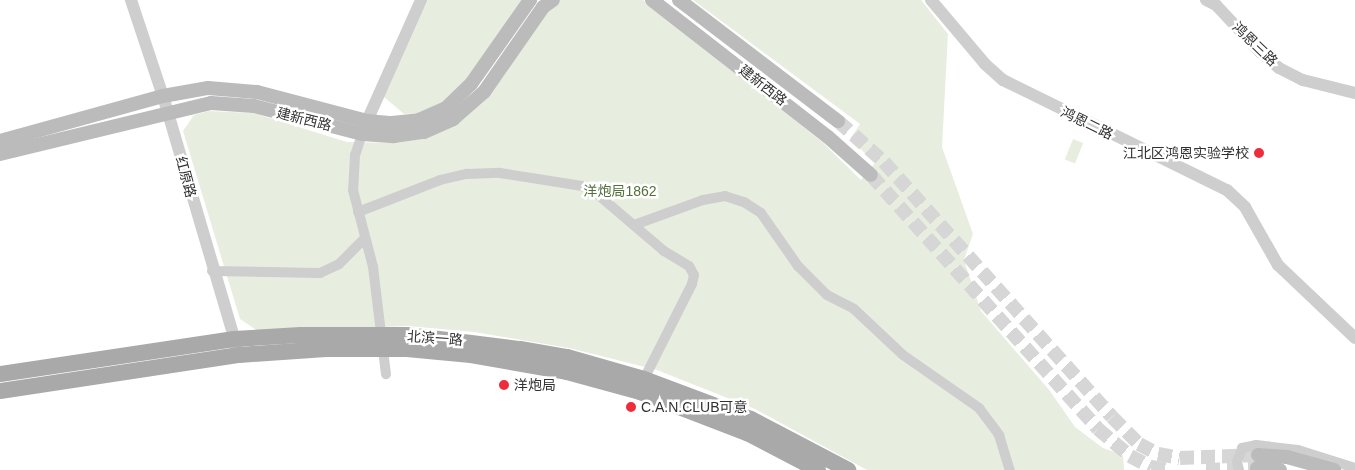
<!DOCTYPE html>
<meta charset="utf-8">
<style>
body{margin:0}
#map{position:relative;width:1355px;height:470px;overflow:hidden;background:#fff;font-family:Arial,"Noto Sans SC",sans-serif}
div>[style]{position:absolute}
.green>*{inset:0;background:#e7eedf;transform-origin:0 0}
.secondary-tunnel>*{height:14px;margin-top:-7px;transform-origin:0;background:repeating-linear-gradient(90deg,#d6d6d6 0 14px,transparent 0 21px)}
.minor>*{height:10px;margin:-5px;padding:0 5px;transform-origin:5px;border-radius:5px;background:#cecece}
.tertiary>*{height:12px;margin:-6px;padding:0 6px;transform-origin:6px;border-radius:6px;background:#cecece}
.secondary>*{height:14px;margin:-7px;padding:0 7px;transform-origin:7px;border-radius:7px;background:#bbb}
.primary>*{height:16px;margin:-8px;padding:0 8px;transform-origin:8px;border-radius:8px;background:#a9a9a9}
.primary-bridge>*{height:16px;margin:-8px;padding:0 8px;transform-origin:8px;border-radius:8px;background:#a9a9a9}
.dots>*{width:14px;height:14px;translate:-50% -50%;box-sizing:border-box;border:2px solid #fff;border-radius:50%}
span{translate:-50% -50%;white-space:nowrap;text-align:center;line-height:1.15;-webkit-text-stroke:5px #fff;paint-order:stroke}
.street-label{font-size:14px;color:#313131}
.poi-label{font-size:14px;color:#313131}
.right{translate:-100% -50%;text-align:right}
.left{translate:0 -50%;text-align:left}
.park-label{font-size:14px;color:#536f3b}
</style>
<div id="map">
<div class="green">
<i style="clip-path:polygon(428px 0,523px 0,465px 82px,444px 101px,422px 113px,404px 114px,384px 97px)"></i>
<i style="clip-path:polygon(559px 0,643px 0,821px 141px,861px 180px,875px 163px,850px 139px,860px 124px,693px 0,921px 0,948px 34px,942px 147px,973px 234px,964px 260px,981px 311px,1050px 391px,1075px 427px,1103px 448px,1123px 455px,1124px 470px,867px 470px,755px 409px,657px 370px,569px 348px,474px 332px,408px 326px,258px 331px,240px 319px,183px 131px,194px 115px,209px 111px,253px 113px,347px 142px,396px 143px,428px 138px,456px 124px,545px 10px)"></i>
<i style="left:1073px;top:139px;width:11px;height:22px;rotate:22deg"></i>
</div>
<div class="secondary-tunnel">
<i style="left:838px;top:121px;width:62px;rotate:41.7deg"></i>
<i style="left:884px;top:162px;width:342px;rotate:48.2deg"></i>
<i style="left:1112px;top:417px;width:38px;rotate:45deg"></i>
<i style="left:1139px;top:444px;width:21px;rotate:28deg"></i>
<i style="left:1158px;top:454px;width:22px;rotate:10deg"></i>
<i style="left:1180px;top:458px;width:78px;rotate:-2.2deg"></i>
<i style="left:871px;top:175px;width:341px;rotate:48.2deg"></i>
<i style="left:1098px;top:429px;width:42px;rotate:40.2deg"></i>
<i style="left:1130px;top:456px;width:24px;rotate:28deg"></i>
<i style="left:1151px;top:467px;width:17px;rotate:10deg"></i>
<i style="left:1206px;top:470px;width:51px;rotate:-2.2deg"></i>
</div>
<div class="minor">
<i style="left:362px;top:134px;width:22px;rotate:108deg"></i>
<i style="left:355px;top:155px;width:35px;rotate:93deg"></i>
<i style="left:353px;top:190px;width:80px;rotate:75.4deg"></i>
<i style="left:373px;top:267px;width:108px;rotate:83.1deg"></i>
<i style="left:358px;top:212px;width:88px;rotate:-21.3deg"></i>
<i style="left:440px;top:180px;width:28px;rotate:-13deg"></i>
<i style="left:467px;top:174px;width:33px;rotate:-2deg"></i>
<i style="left:500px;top:173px;width:83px;rotate:9deg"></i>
<i style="left:582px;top:186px;width:16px;rotate:27deg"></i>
<i style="left:596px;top:193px;width:89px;rotate:40.5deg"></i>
<i style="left:664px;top:251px;width:29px;rotate:31deg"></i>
<i style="left:689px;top:266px;width:10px;rotate:61deg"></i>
<i style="left:694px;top:275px;width:9px;rotate:103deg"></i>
<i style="left:692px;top:284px;width:106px;rotate:116.8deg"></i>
<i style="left:634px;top:225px;width:73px;rotate:-19.9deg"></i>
<i style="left:703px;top:200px;width:22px;rotate:-10deg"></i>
<i style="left:725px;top:196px;width:20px;rotate:18deg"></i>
<i style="left:744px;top:202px;width:20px;rotate:33deg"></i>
<i style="left:761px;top:213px;width:65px;rotate:55.1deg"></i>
<i style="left:798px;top:266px;width:41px;rotate:45deg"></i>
<i style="left:827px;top:295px;width:30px;rotate:27deg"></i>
<i style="left:854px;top:309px;width:67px;rotate:43.2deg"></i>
<i style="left:903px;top:355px;width:93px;rotate:34.9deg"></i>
<i style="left:979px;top:408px;width:34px;rotate:53deg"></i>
<i style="left:999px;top:435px;width:37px;rotate:73deg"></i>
<i style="left:212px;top:271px;width:108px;rotate:1.1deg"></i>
<i style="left:320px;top:273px;width:21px;rotate:-25deg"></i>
<i style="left:339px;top:264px;width:37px;rotate:-45deg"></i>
<i style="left:1239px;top:470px;width:8px;rotate:-104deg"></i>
<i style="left:1237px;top:462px;width:15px;rotate:-70deg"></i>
<i style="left:1242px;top:448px;width:14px;rotate:-12deg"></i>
<i style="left:1256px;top:445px;width:42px;rotate:6.8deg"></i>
<i style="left:1298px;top:450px;width:60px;rotate:17.5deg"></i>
</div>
<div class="tertiary">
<i style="left:131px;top:0;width:101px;rotate:71.6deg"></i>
<i style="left:163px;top:96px;width:262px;rotate:73.6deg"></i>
<i style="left:931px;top:0;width:84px;rotate:49.8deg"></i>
<i style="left:985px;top:64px;width:24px;rotate:42deg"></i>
<i style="left:1003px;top:80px;width:250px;rotate:26.2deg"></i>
<i style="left:1227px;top:190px;width:25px;rotate:43deg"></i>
<i style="left:1245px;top:207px;width:67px;rotate:60.4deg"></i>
<i style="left:1278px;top:265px;width:106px;rotate:43.5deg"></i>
<i style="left:1206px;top:0;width:11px;rotate:27deg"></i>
<i style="left:1216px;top:5px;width:64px;rotate:46.9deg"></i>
<i style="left:1260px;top:52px;width:25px;rotate:40deg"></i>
<i style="left:1279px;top:68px;width:27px;rotate:27deg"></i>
<i style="left:1303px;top:80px;width:54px;rotate:14deg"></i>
<i style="left:367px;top:121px;width:133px;rotate:-65.9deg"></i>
</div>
<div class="secondary">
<i style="left:652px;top:0;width:223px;rotate:37.9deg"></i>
<i style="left:828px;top:137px;width:57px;rotate:41.5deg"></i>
<i style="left:679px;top:0;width:200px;rotate:37.3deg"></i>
<i style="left:0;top:141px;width:169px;rotate:-15.4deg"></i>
<i style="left:163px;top:96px;width:46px;rotate:-10.1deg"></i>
<i style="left:208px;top:88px;width:49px;rotate:4.7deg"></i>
<i style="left:257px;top:92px;width:114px;rotate:14.8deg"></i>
<i style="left:367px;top:121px;width:25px;rotate:5deg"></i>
<i style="left:392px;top:123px;width:27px;rotate:-6deg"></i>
<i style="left:419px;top:120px;width:30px;rotate:-24deg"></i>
<i style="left:446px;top:108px;width:35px;rotate:-44deg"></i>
<i style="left:471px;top:84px;width:103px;rotate:-54.9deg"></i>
<i style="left:0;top:154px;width:217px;rotate:-13.6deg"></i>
<i style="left:211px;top:103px;width:43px;rotate:4deg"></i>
<i style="left:254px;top:106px;width:112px;rotate:14.5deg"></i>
<i style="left:362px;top:134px;width:32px;rotate:4deg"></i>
<i style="left:394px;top:136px;width:30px;rotate:-8deg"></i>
<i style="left:424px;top:132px;width:32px;rotate:-24deg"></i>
<i style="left:453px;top:119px;width:41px;rotate:-41.1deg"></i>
<i style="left:484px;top:92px;width:103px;rotate:-55.2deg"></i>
<i style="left:543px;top:7px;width:12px;rotate:-35deg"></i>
<i style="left:1258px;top:455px;width:29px;rotate:4deg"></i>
<i style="left:1287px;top:457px;width:49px;rotate:15.5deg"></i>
<i style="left:1257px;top:468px;width:23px;rotate:5deg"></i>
</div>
<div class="primary">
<i style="left:520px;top:349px;width:48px;rotate:9.7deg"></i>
<i style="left:567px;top:357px;width:80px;rotate:15.9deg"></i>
<i style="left:644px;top:379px;width:114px;rotate:20.5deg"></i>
<i style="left:751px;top:419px;width:110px;rotate:27.7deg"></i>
<i style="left:0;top:374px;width:237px;rotate:-8.5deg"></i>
<i style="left:234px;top:339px;width:67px;rotate:-3.4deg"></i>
</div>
<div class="primary-bridge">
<i style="left:301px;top:335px;width:106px"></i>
<i style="left:407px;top:335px;width:114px;rotate:7.1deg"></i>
<i style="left:0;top:391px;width:242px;rotate:-8.6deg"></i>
<i style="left:239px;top:355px;width:87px;rotate:-3.9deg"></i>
<i style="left:326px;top:349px;width:81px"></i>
<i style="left:407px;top:349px;width:64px;rotate:5.4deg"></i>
<i style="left:471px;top:355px;width:97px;rotate:10deg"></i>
<i style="left:567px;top:372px;width:76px;rotate:15.3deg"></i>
<i style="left:640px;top:392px;width:115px;rotate:21deg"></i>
<i style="left:747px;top:433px;width:80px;rotate:27.5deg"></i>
</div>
<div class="dots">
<i style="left:1259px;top:153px;background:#ed2e3a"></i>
<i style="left:504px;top:385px;background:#ed2e3a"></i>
<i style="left:631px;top:407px;background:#ed2e3a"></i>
</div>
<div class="street-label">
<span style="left:1255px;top:44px;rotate:44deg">鸿恩三路</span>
<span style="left:763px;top:85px;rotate:38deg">建新西路</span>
<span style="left:304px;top:119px;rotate:14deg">建新西路</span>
<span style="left:1087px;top:123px;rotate:26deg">鸿恩二路</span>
<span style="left:186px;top:177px;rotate:75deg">红原路</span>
<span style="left:435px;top:338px;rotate:4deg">北滨一路</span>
</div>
<div class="poi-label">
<span class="right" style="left:1249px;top:153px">江北区鸿恩实验学校</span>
<span class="left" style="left:514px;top:385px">洋炮局</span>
<span class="left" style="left:641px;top:407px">C.A.N.CLUB可意</span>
</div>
<div class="park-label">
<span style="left:620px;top:191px">洋炮局1862</span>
</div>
</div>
